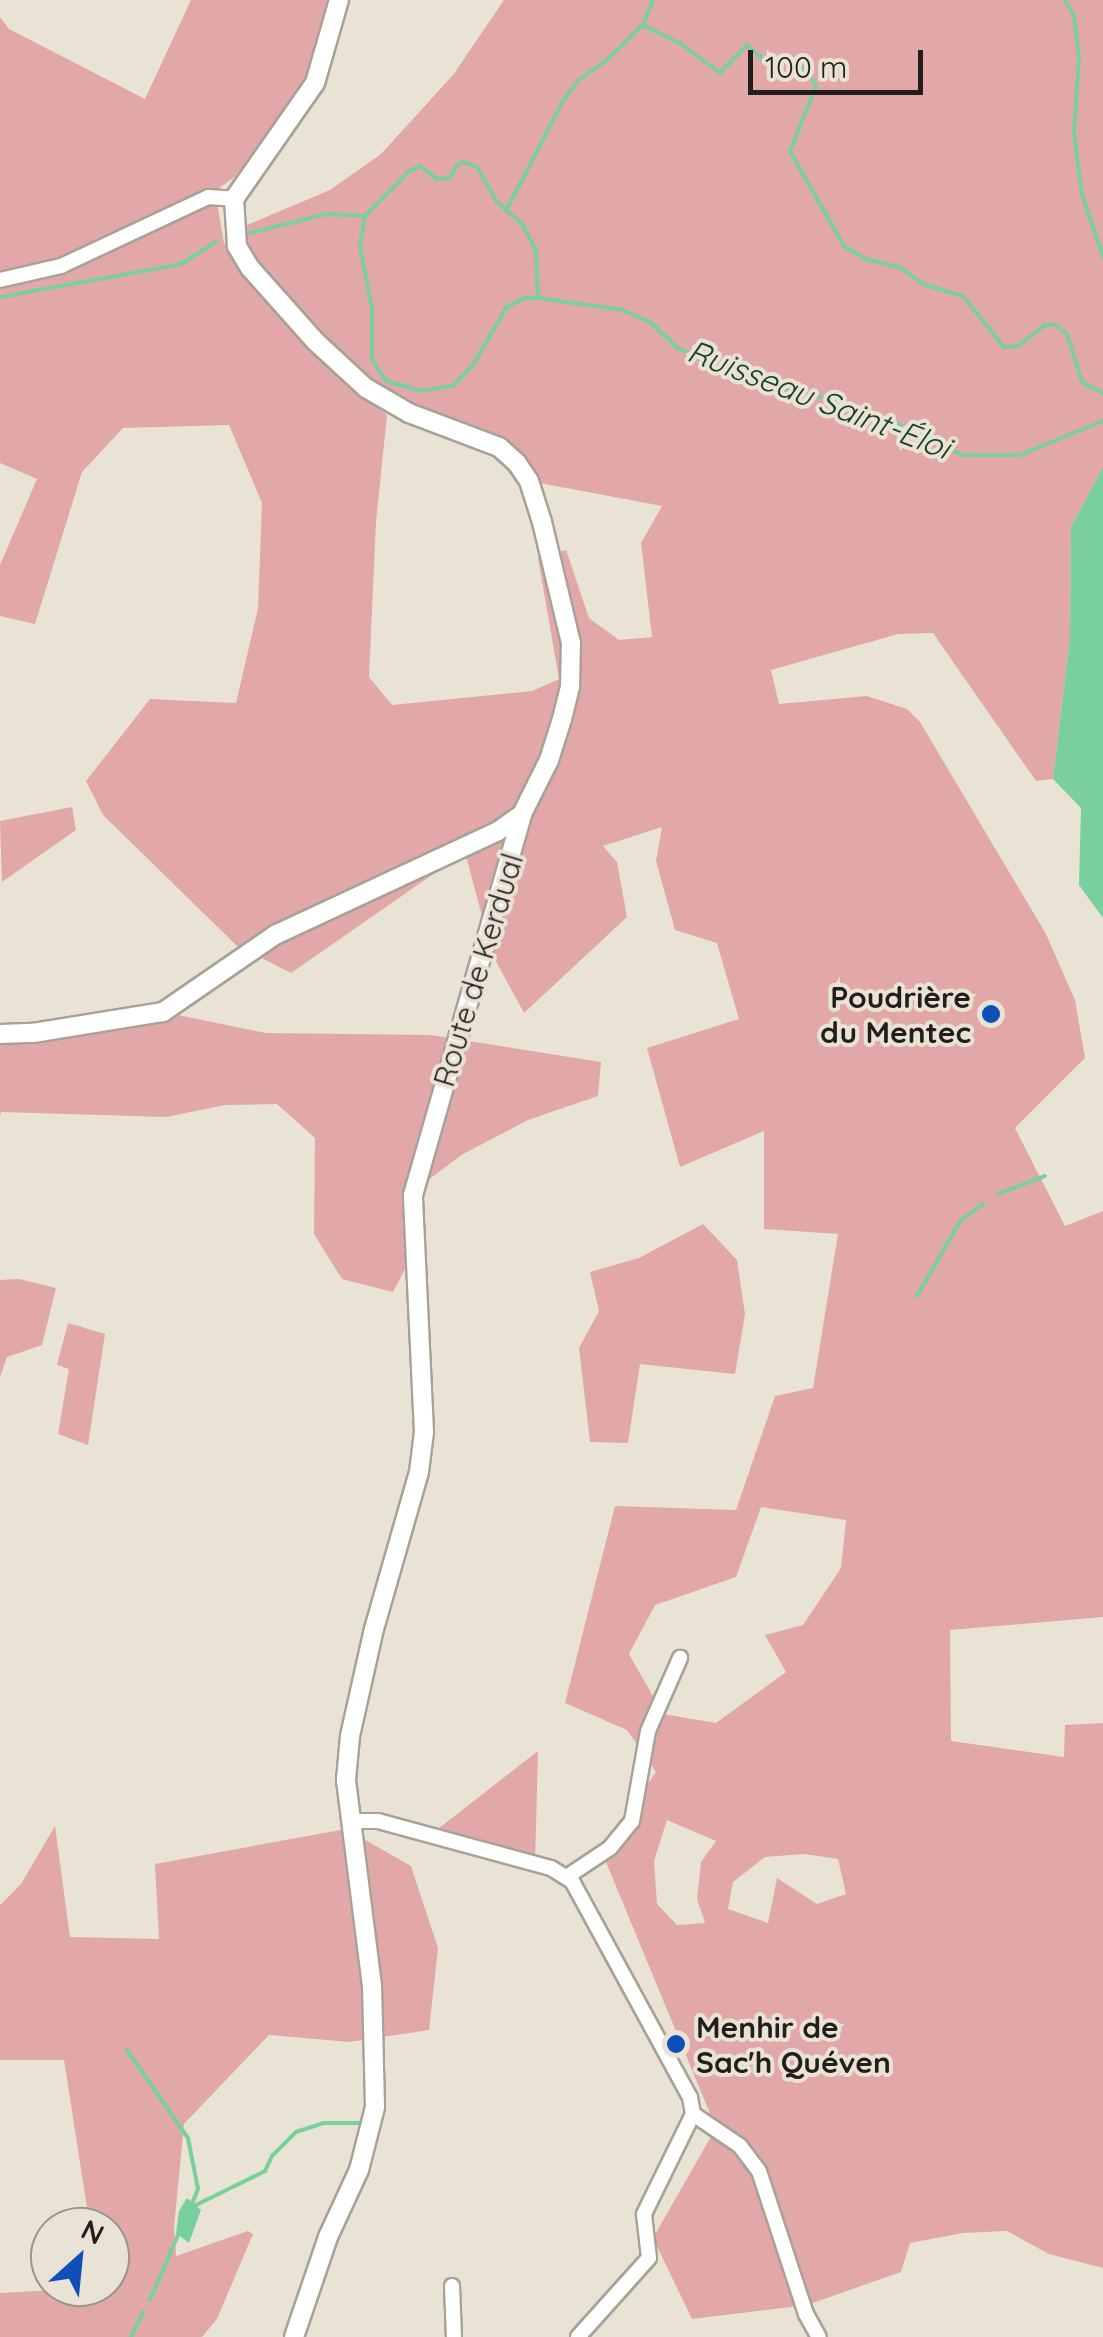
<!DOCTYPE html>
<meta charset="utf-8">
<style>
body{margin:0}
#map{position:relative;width:1103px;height:2337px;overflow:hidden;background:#e9e3d5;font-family:Quicksand,sans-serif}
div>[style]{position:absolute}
.green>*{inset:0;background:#e2a8a9}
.water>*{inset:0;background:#79cf9d}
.stream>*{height:4px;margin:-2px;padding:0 2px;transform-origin:2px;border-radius:2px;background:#79cf9d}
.roads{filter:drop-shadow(2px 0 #a8a295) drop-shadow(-2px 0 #a8a295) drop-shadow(0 2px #a8a295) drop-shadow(0 -2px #a8a295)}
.minor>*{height:14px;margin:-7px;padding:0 7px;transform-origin:7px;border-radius:7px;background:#fff}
.tertiary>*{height:18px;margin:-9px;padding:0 9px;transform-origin:9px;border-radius:9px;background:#fff}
.dots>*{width:28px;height:28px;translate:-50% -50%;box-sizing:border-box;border:5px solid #e9e3d5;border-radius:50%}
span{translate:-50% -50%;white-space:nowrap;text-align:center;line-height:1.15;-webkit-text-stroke:8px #e9e3d5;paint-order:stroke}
.street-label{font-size:30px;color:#221f1a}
.poi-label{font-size:30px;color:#221f1a;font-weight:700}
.right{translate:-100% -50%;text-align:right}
.left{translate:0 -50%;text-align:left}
.water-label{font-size:32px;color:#1b402c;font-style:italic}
.north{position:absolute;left:30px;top:2207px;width:100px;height:100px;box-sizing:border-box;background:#e9e3d5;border:2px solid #99958a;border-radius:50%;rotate:27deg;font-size:28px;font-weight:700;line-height:40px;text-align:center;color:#221f1a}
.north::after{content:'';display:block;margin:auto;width:35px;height:45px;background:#104eb9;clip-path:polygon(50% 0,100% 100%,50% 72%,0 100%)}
.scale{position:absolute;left:748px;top:50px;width:175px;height:45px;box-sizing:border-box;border:5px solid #221f1a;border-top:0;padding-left:12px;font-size:30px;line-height:35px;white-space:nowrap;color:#221f1a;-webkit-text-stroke:8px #e9e3d5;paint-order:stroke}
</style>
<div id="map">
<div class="green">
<i style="clip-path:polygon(evenodd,191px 0,339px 0,324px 64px,264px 156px,215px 191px,224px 243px,346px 383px,387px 415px,376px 522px,369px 677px,392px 705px,532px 691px,559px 679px,538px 558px,566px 550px,589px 618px,619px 640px,652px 637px,641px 543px,662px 506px,529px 481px,517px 463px,429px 421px,316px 342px,233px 231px,330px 190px,381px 154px,453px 75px,504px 0,1103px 0,1103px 467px,1071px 527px,1070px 638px,1053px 779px,1036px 781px,933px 633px,898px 634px,771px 670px,779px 704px,867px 696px,907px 709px,920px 722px,1046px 934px,1075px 1000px,1085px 1058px,1015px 1128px,1065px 1226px,1103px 1211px,1103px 1617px,950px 1630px,951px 1741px,1064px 1757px,1065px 1725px,1103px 1723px,1103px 2268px,1049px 2254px,1007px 2231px,963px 2233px,910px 2243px,901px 2272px,807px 2305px,692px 2319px,653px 2238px,716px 2128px,601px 1850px,656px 1772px,627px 1730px,565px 1703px,615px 1506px,736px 1510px,775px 1396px,813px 1388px,838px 1234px,764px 1229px,764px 1131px,680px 1167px,647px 1048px,739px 1019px,717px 943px,675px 930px,656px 861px,662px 827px,603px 846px,617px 862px,627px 917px,524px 1013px,492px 954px,465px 852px,291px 973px,236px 945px,103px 815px,86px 781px,150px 699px,236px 703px,258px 608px,262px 503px,229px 425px,123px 428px,82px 472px,35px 624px,0 616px,0 565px,37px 479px,0 463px,0 17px,9px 29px,145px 99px,191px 0,761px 1507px,846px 1520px,841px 1568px,803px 1625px,765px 1635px,786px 1672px,716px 1723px,663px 1714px,629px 1654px,655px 1605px,736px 1577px,761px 1507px,191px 0,667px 1820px,716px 1841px,701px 1862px,697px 1899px,705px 1923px,677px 1925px,657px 1904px,654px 1861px,667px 1820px,191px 0,804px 1854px,838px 1859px,846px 1894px,817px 1904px,777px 1878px,768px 1923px,728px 1909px,733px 1882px,765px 1857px,804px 1854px)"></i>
<i style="clip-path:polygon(72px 807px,76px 830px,2px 882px,0 821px)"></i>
<i style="clip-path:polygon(163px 1012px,266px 1033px,431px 1035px,601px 1062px,598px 1096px,528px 1120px,463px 1154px,424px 1183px,409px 1262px,393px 1292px,342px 1279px,314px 1234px,315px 1138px,277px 1104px,225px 1105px,166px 1117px,1px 1112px,0 1117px,0 1042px)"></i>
<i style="clip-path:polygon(703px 1224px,737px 1260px,745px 1314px,735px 1374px,640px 1364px,628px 1443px,590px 1442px,579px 1348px,599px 1311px,590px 1272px,639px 1258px)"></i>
<i style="clip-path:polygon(19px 1279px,56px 1288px,42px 1345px,7px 1357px,0 1377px,0 1280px)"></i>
<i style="clip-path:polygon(68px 1323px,105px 1334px,88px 1445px,58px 1434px,69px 1369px,57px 1365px)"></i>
<i style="clip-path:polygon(538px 1751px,535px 1863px,434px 1832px)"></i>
<i style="clip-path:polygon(55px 1826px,70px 1937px,159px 1939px,155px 1864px,346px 1829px,411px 1866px,438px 1948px,429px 2030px,350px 2042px,269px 2035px,184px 2124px,174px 2227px,176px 2256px,248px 2231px,253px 2234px,217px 2319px,202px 2337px,0 2337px,0 2293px,110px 2287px,110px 2227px,90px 2227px,64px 2060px,0 2060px,0 1905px,21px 1884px)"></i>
</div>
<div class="water">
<i style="clip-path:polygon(1103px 467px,1103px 918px,1079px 885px,1081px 808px,1053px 779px,1070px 638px,1071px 527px)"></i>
<i style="clip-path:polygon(187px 2198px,201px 2210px,189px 2243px,176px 2233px,179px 2211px)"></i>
</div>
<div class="stream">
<i style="left:1065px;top:0;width:18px;rotate:61deg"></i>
<i style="left:1074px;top:16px;width:41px;rotate:83deg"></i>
<i style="left:1079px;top:57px;width:76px;rotate:93.8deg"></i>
<i style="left:1074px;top:133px;width:63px;rotate:82.6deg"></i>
<i style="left:1082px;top:195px;width:65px;rotate:71deg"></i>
<i style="left:643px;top:25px;width:42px;rotate:26.6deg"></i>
<i style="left:681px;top:44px;width:49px;rotate:36.6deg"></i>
<i style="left:720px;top:73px;width:39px;rotate:-46deg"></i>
<i style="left:747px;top:45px;width:24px;rotate:42deg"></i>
<i style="left:765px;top:61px;width:27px;rotate:2deg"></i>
<i style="left:792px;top:62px;width:19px;rotate:32deg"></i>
<i style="left:808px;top:72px;width:16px;rotate:60deg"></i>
<i style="left:816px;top:86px;width:70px;rotate:111.8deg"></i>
<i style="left:790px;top:151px;width:109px;rotate:60.4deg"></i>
<i style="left:844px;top:246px;width:26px;rotate:31deg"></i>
<i style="left:866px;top:259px;width:36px;rotate:14deg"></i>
<i style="left:901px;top:268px;width:27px;rotate:36deg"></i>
<i style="left:923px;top:284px;width:42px;rotate:16.7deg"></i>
<i style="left:963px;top:296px;width:65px;rotate:51.2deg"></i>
<i style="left:1004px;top:347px;width:14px;rotate:-4deg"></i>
<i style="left:1018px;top:346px;width:34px;rotate:-38deg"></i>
<i style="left:1045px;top:325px;width:10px"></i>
<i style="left:1055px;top:325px;width:15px;rotate:37deg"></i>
<i style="left:1067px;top:334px;width:50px;rotate:72.6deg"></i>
<i style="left:1082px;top:382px;width:24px;rotate:28deg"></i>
<i style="left:506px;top:211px;width:126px;rotate:-62.6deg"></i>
<i style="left:564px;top:99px;width:24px;rotate:-52deg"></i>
<i style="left:579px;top:80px;width:37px;rotate:-36deg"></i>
<i style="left:609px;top:58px;width:47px;rotate:-44.1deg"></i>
<i style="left:643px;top:25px;width:27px;rotate:-68deg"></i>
<i style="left:365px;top:216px;width:29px;rotate:100deg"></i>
<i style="left:360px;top:245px;width:65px;rotate:79.4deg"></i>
<i style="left:372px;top:309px;width:51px;rotate:90deg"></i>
<i style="left:372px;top:360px;width:25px;rotate:56deg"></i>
<i style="left:386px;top:381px;width:35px;rotate:16deg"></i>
<i style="left:420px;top:391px;width:33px;rotate:-9deg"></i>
<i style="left:453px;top:386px;width:29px;rotate:-46deg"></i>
<i style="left:473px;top:365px;width:66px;rotate:-59.9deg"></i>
<i style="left:506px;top:308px;width:21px;rotate:-29deg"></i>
<i style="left:524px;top:298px;width:13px"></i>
<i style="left:250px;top:233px;width:79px;rotate:-13.9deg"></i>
<i style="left:327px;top:214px;width:38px;rotate:3deg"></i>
<i style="left:365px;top:216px;width:62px;rotate:-45.7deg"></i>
<i style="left:408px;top:172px;width:13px;rotate:-27deg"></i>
<i style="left:420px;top:166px;width:21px;rotate:37deg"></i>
<i style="left:437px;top:179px;width:12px;rotate:-5deg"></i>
<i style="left:449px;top:178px;width:15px;rotate:-58deg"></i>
<i style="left:457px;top:165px;width:8px;rotate:-23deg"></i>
<i style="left:464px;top:162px;width:14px;rotate:21deg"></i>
<i style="left:477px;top:167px;width:40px;rotate:60.3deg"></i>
<i style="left:497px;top:202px;width:35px;rotate:41deg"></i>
<i style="left:523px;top:225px;width:29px;rotate:63deg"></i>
<i style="left:536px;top:251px;width:47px;rotate:87.6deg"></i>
<i style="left:538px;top:298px;width:86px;rotate:8deg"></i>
<i style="left:623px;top:310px;width:30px;rotate:24deg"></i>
<i style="left:650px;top:322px;width:37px;rotate:43deg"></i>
<i style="left:677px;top:347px;width:30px;rotate:28deg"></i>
<i style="left:703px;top:361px;width:72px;rotate:20.2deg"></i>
<i style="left:771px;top:386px;width:60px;rotate:12.4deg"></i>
<i style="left:830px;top:399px;width:61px;rotate:19deg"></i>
<i style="left:888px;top:419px;width:82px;rotate:25.9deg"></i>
<i style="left:962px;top:455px;width:58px"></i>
<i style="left:1020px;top:455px;width:90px;rotate:-22.3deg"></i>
<i style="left:0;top:297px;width:184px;rotate:-10.3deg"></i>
<i style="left:181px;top:264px;width:41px;rotate:-32.2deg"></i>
<i style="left:998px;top:1194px;width:50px;rotate:-21deg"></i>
<i style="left:917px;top:1296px;width:88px;rotate:-59.9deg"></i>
<i style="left:961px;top:1220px;width:27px;rotate:-36deg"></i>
<i style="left:127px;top:2050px;width:107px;rotate:55.3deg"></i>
<i style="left:188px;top:2138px;width:52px;rotate:78.9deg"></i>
<i style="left:198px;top:2189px;width:16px;rotate:112deg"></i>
<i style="left:196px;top:2205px;width:77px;rotate:-26.2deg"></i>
<i style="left:265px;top:2171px;width:17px;rotate:-65deg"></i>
<i style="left:272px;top:2156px;width:34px;rotate:-45deg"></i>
<i style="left:296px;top:2132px;width:28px;rotate:-18deg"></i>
<i style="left:323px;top:2123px;width:38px"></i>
<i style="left:150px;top:2300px;width:71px;rotate:-66.7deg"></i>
<i style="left:131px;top:2337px;width:28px;rotate:-64deg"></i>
</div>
<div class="roads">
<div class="minor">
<i style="left:0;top:280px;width:63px;rotate:-12.9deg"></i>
<i style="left:61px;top:266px;width:162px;rotate:-25.1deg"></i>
<i style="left:208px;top:197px;width:26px;rotate:4deg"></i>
<i style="left:351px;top:1821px;width:27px"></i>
<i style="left:378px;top:1821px;width:179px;rotate:15.2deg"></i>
<i style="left:551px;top:1868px;width:25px;rotate:32deg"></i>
<i style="left:572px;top:1881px;width:246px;rotate:61.4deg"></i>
<i style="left:690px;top:2097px;width:17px;rotate:80deg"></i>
<i style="left:693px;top:2114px;width:57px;rotate:34.2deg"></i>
<i style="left:740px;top:2146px;width:31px;rotate:53deg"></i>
<i style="left:759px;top:2171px;width:151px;rotate:71.8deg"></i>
<i style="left:806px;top:2314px;width:26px;rotate:61deg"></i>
<i style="left:568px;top:1876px;width:50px;rotate:-33.7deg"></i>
<i style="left:610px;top:1848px;width:35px;rotate:-51deg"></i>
<i style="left:632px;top:1821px;width:91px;rotate:-79.9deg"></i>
<i style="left:648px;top:1731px;width:80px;rotate:-66.3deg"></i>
<i style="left:452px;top:2286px;width:51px;rotate:87.8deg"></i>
<i style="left:578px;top:2337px;width:106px;rotate:-48.1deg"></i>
<i style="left:649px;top:2258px;width:44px;rotate:-96.5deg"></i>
<i style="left:644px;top:2214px;width:111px;rotate:-63.9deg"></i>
</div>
<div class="tertiary">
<i style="left:0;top:1034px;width:33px;rotate:-2deg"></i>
<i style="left:33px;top:1033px;width:132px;rotate:-9.2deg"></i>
<i style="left:163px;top:1012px;width:136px;rotate:-34.5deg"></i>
<i style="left:275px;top:935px;width:246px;rotate:-25deg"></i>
<i style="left:498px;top:831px;width:29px;rotate:-35deg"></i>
<i style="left:294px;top:2337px;width:106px;rotate:-71.2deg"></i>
<i style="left:328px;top:2237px;width:74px;rotate:-65.2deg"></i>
<i style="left:359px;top:2170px;width:65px;rotate:-75.7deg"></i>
<i style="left:375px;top:2107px;width:121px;rotate:-91.4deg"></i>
<i style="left:372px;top:1986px;width:208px;rotate:-97.2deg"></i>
<i style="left:346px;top:1780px;width:44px;rotate:-84.8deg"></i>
<i style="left:350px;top:1736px;width:110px;rotate:-77.4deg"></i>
<i style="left:374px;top:1629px;width:163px;rotate:-74deg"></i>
<i style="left:419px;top:1472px;width:40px;rotate:-82.9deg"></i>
<i style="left:424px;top:1432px;width:237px;rotate:-92.7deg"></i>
<i style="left:413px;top:1195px;width:396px;rotate:-74deg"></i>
<i style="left:522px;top:814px;width:60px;rotate:-63.4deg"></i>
<i style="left:549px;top:760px;width:43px;rotate:-72.4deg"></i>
<i style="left:562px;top:719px;width:34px;rotate:-76deg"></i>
<i style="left:570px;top:686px;width:43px;rotate:-88.7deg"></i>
<i style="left:571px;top:643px;width:124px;rotate:-103.5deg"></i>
<i style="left:542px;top:522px;width:43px;rotate:-107.6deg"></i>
<i style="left:529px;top:481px;width:22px;rotate:-124deg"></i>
<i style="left:517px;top:463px;width:24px;rotate:-138deg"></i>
<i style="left:499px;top:447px;width:96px;rotate:-159.3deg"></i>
<i style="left:409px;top:413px;width:50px;rotate:-149.8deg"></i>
<i style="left:366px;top:388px;width:68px;rotate:-137.4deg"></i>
<i style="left:316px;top:342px;width:99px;rotate:-131.7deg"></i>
<i style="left:250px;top:268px;width:26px;rotate:-121deg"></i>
<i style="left:237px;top:246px;width:47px;rotate:-93.7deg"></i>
<i style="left:234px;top:199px;width:141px;rotate:-55.1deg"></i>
<i style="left:315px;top:83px;width:86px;rotate:-73.9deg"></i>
</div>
</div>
<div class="dots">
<i style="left:991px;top:1014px;background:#104eb9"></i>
<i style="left:676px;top:2044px;background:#104eb9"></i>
</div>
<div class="street-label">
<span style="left:478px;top:970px;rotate:-73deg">Route de Kerdual</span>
</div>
<div class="poi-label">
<span class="right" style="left:971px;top:1014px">Poudrière<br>du Mentec</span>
<span class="left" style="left:696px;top:2044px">Menhir de<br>Sac'h Quéven</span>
</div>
<div class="water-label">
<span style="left:819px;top:399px;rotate:21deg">Ruisseau Saint-Éloi</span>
</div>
<div class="north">N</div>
<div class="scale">100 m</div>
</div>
